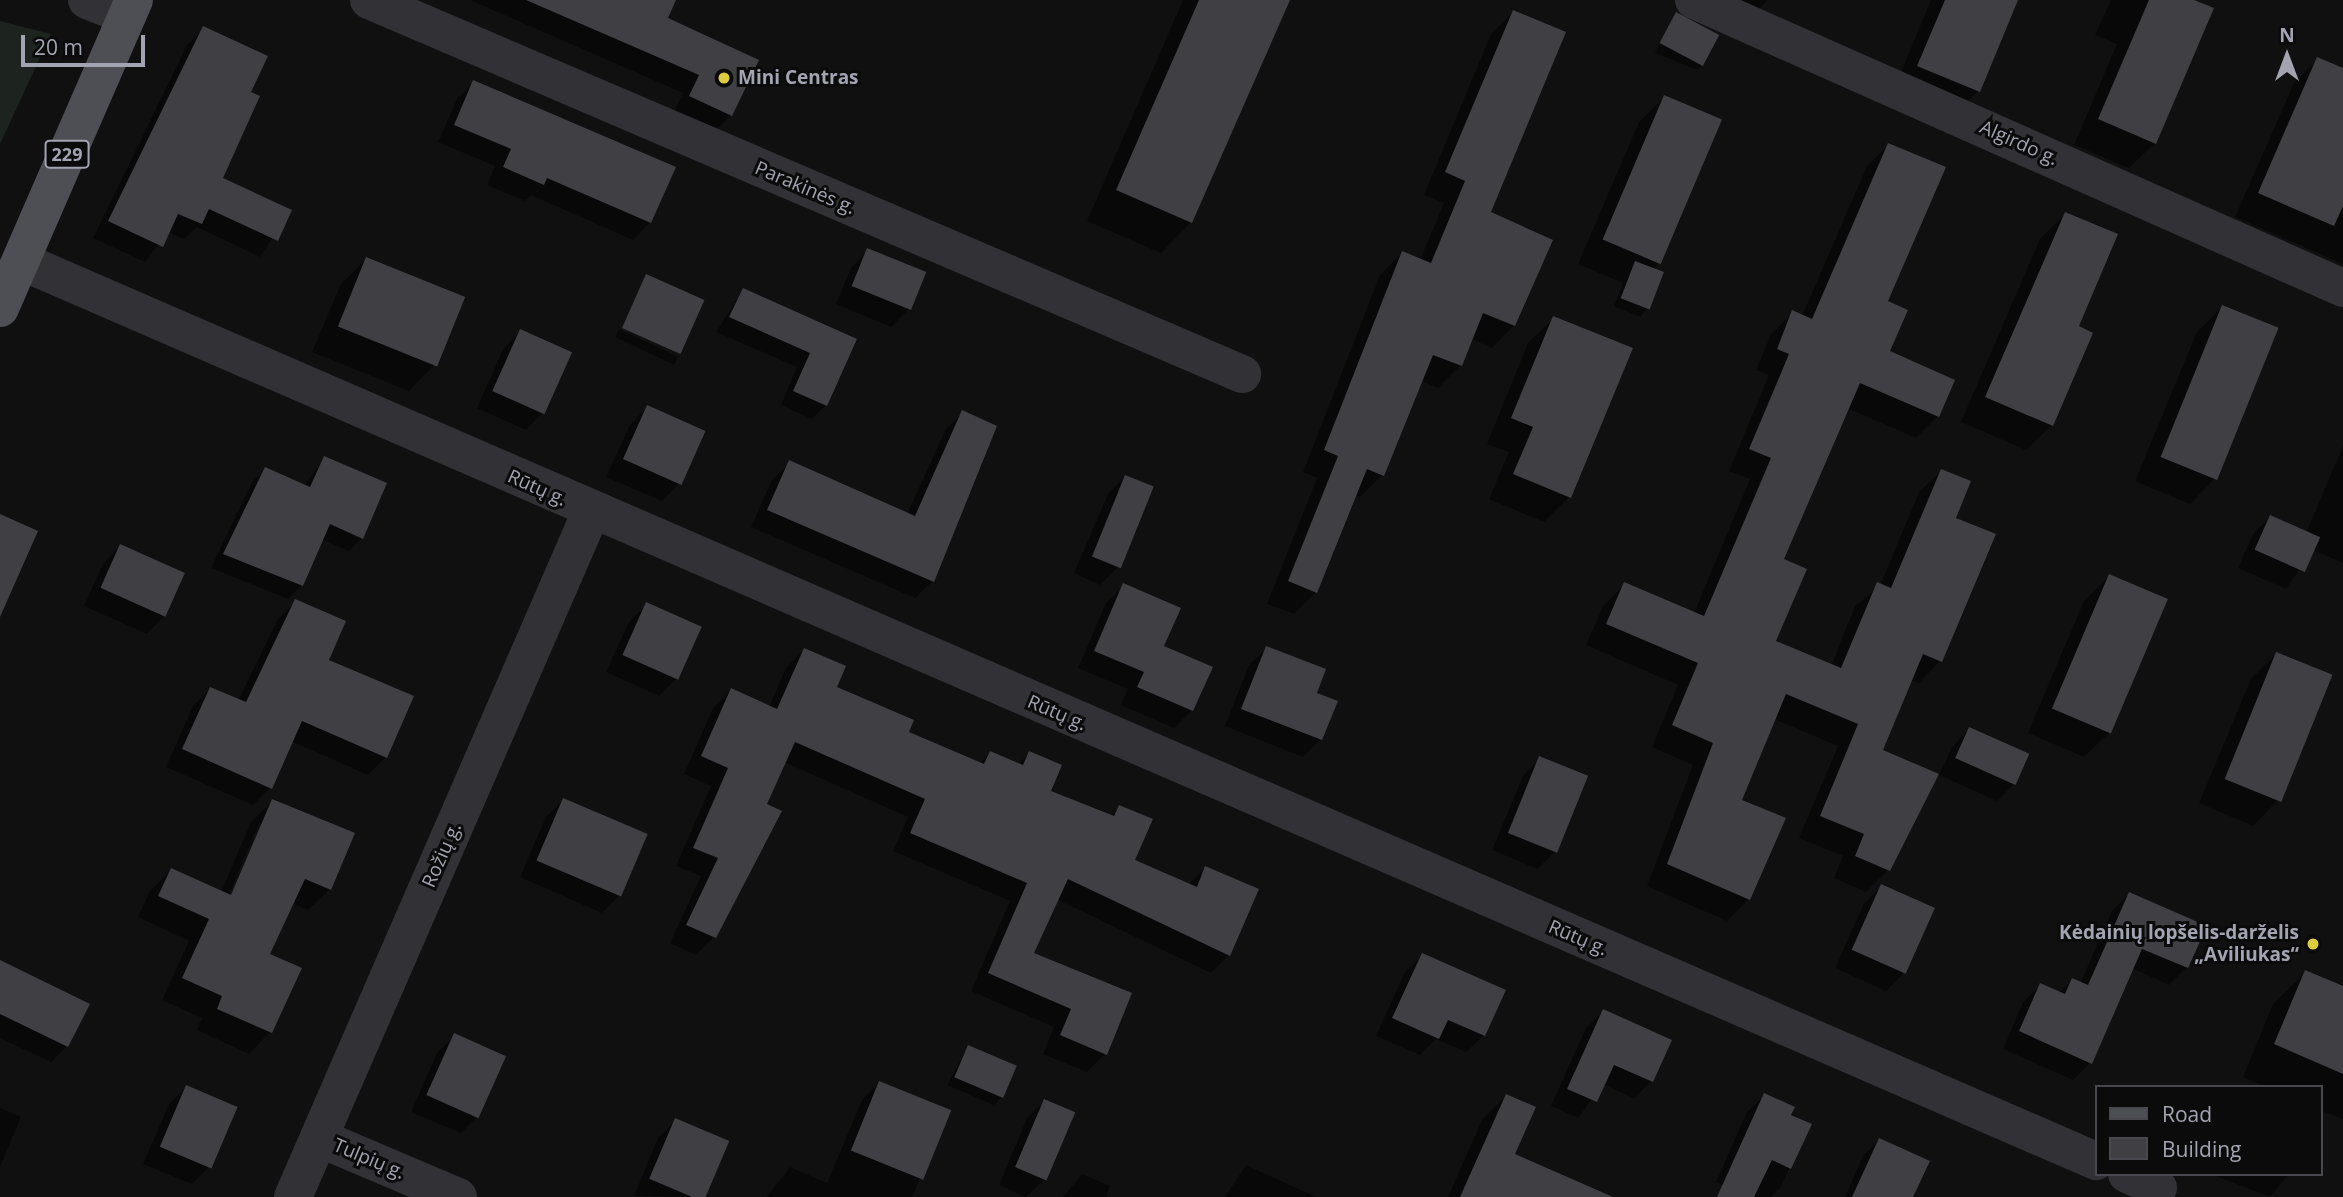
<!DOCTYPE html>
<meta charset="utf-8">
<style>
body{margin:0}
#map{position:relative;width:2343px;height:1197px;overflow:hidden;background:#101011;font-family:"Open Sans",sans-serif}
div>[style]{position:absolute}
.green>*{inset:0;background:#1d241f}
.shadow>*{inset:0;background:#0007;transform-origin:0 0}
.building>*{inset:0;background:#403f44;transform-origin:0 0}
.minor>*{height:38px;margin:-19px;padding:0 19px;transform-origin:19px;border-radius:19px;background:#323236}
.primary>*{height:38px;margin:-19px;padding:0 19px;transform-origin:19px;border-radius:19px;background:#4e4e55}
.dots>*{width:19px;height:19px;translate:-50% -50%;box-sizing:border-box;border:4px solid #0b0b0c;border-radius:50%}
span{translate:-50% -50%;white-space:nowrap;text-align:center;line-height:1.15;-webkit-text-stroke:6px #0b0b0c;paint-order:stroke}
.shield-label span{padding:2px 5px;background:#0b0b0c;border:2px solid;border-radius:5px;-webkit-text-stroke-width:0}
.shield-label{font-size:18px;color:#a3a4b1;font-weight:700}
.poi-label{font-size:19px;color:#a3a4b1;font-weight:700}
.left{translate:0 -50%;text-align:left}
.right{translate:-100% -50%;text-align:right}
.street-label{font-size:19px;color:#a3a4b1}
.legend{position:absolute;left:2095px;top:1085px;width:228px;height:91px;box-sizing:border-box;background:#0b0b0c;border:2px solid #48484e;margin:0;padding:9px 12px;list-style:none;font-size:21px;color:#a3a4b1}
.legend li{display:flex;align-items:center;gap:14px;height:35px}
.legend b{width:35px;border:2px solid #48484e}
.north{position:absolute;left:2252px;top:21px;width:70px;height:70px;-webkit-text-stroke:5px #0b0b0c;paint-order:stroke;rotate:0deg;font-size:19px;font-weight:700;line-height:28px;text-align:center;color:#a3a4b1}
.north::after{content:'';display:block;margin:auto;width:24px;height:32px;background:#a3a4b1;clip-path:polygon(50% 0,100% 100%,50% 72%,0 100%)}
.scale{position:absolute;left:21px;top:35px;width:124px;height:32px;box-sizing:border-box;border:4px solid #a3a4b1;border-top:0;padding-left:9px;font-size:21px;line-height:24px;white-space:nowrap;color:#a3a4b1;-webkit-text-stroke:5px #0b0b0c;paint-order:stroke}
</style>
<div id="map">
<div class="green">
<i style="clip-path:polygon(0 21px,51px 34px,0 144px)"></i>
</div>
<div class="shadow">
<i style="clip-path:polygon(470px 0,674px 0,666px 19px,731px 115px,713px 133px,673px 114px,683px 93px)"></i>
<i style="clip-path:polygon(1183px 0,1288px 0,1191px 222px,1161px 253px,1087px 221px)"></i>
<i style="clip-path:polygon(1694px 0,1768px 0,1745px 22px)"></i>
<i style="clip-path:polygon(1931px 0,2016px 0,1978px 91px,1953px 116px,1893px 91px)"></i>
<i style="clip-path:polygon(2111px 0,2190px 0,2155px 143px,2129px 168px,2074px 145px,2117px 44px,2095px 35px)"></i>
<i style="clip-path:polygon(1513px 12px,1488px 213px,1514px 325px,1492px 348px,1471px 339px,1461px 365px,1438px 388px,1420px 380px,1382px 475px,1360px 497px,1355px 495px,1316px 592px,1294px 614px,1267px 604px,1317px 478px,1303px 472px,1380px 275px,1402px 253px,1420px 260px,1444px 203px,1424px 195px,1491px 34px)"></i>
<i style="clip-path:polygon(1676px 14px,1706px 62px,1697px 70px,1655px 53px)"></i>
<i style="clip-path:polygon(204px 29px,249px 93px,220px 179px,290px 211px,260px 257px,197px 227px,184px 239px,168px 232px,145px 262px,93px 238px,187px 45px)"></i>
<i style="clip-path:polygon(2318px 59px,2343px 70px,2343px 264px,2235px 217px,2294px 83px)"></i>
<i style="clip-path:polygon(474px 82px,650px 222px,633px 240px,531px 195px,525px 201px,487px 185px,495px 166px,438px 142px,457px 99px)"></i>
<i style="clip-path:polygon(1664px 97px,1659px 263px,1652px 270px,1648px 308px,1640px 317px,1614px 306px,1623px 283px,1578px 264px,1639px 122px)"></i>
<i style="clip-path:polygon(1889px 145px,1888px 352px,1938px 416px,1916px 438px,1847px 408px,1782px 560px,1773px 642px,1831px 666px,1855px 606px,1880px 586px,1919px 492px,1941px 471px,1954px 518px,1993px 535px,1940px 661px,1919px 683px,1911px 680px,1880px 751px,1888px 870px,1866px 892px,1834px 878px,1843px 856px,1799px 838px,1838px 746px,1774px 719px,1740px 801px,1749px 899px,1727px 921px,1647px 886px,1693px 765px,1652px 747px,1678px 685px,1586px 645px,1603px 606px,1625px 584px,1694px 613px,1750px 479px,1729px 471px,1769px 375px,1756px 370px,1771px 334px,1793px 313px,1802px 316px,1867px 166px)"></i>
<i style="clip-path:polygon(2065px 214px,2076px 327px,2052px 425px,2026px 450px,1961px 422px,2040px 239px)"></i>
<i style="clip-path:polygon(868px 250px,923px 273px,909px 309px,891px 327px,836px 304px,851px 268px)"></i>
<i style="clip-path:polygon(366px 259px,462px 298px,434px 365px,409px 391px,312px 352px,341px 284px)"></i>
<i style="left:647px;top:276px;width:61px;height:56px;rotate:24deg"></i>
<i style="clip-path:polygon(743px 290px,854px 340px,826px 405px,812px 419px,781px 405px,797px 367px,716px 332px)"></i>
<i style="clip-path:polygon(2222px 307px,2215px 478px,2190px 504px,2135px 481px,2197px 332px)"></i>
<i style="clip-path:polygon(1554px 318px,1569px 497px,1544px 522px,1489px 499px,1509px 452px,1487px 444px,1528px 343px)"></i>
<i style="left:619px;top:329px;width:65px;height:9px;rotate:25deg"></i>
<i style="clip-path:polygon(520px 331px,569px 353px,543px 412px,526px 430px,477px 408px,503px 349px)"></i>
<i style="clip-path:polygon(647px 407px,679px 484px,662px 501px,606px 477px,630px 425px)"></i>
<i style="clip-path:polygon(963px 412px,933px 581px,915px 598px,751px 527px,772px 480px,789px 463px,907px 514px,946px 429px)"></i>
<i style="clip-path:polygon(2343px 446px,2343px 563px,2313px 550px,2286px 589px,2238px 568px,2253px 534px,2270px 517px,2306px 533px)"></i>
<i style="clip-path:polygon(324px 458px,362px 538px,349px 551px,321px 539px,302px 585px,288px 599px,211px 568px,252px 482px,265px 469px,304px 486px)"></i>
<i style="clip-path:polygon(1125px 477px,1117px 568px,1100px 585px,1074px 573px,1108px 494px)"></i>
<i style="clip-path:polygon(120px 546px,164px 616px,147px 634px,84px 606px,103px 564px)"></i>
<i style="clip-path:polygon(2109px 576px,2110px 732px,2084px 757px,2028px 733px,2084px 601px)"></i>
<i style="clip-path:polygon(1124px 586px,1192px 710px,1174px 728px,1121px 705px,1128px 689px,1078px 668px,1106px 603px)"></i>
<i style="clip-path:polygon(296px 601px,386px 757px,368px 775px,291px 741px,270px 788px,253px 805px,166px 767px,193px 706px,210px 689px,238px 701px,278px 619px)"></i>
<i style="clip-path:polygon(647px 604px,676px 679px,659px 696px,606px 672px,629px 622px)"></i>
<i style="clip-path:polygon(1267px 648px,1315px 694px,1321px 739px,1303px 757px,1225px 726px,1249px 665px)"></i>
<i style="clip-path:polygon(804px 650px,834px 688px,907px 733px,979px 764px,990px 753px,1018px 765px,1029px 753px,1049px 792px,1110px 817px,1119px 807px,1133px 861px,1188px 885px,1205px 868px,1229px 955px,1211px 973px,1056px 899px,1032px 954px,1105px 1054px,1087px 1072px,1043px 1054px,1054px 1027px,971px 991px,1010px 901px,893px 851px,908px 817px,784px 762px,765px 805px,780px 812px,714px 937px,696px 955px,670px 943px,701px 876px,676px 866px,711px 786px,684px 774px,713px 708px,731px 690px,769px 707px,786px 668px)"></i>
<i style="clip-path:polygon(2276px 654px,2278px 800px,2253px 826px,2199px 803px,2251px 679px)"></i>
<i style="clip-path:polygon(1969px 729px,2014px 784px,1997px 801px,1939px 775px,1952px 747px)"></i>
<i style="clip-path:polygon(1540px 758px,1555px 852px,1537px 869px,1492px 850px,1523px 776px)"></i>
<i style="clip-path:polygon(563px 800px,619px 896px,602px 913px,520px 877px,546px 817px)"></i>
<i style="clip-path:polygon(evenodd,272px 801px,330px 889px,308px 910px,292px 903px,268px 955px,299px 969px,270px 1032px,249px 1054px,197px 1030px,202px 1018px,162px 1000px,189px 941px,138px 917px,150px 891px,171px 870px,221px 892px,251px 822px,272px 801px,259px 824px,263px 824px,229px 903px,226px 902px,259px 824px)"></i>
<i style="clip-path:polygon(1881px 886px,1903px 974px,1886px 991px,1835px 968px,1864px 904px)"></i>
<i style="clip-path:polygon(2129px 894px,2187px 967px,2169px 985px,2132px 968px,2090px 1063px,2073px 1080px,2003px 1049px,2023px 1002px,2041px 985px,2059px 993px,2072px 980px,2080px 984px,2112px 911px)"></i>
<i style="clip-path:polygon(1423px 955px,1484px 1035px,1466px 1052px,1436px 1039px,1420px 1055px,1376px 1036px,1405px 972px)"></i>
<i style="clip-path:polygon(0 962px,67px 1046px,51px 1062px,0 1038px)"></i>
<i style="clip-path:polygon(2306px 972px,2343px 988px,2343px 1119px,2320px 1110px,2320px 1087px,2266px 1087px,2243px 1077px,2273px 1004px)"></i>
<i style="clip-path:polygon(1604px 1011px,1670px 1040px,1651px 1081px,1634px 1099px,1603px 1084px,1578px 1118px,1551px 1106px,1586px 1028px)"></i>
<i style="clip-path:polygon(455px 1035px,478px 1116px,461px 1133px,411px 1112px,437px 1053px)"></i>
<i style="clip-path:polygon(968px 1047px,1002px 1097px,994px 1105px,947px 1085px)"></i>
<i style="clip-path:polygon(879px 1083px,949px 1111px,912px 1197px,767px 1197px,790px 1167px,827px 1183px,862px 1100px)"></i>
<i style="clip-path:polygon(186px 1087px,209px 1167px,192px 1184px,143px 1164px,169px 1104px)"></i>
<i style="clip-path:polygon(1765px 1095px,1809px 1125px,1781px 1187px,1771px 1197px,1749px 1197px,1716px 1182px,1747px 1112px)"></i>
<i style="clip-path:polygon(1506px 1096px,1513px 1155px,1576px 1197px,1448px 1197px,1482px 1120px)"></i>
<i style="clip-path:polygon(1045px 1101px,1044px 1180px,1026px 1197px,999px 1185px,1027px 1118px)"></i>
<i style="clip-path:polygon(0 1108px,21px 1117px,0 1167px)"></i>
<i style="clip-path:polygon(676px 1120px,726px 1141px,703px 1197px,634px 1196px,658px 1138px)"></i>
<i style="clip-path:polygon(1879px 1140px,1912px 1197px,1845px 1197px,1863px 1156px)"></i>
<i style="clip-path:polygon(1246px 1165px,1316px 1197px,1225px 1197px)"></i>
<i style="clip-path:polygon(1082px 1174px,1110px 1186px,1106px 1197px,1063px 1197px)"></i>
<i style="clip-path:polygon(2289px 1174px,2270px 1197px,2216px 1176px,2217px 1174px)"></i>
</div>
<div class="building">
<i style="clip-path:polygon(526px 0,676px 0,668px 18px,759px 60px,732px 116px,689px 96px,699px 75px)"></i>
<i style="clip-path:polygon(1199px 0,1290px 0,1192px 223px,1116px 190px)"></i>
<i style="clip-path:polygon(1945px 0,2018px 0,1980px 92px,1917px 66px)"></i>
<i style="clip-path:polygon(2149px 0,2194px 0,2214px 8px,2156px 144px,2098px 119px)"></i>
<i style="clip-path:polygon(1513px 10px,1566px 32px,1491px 212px,1553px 240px,1515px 326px,1483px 313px,1462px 366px,1433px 355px,1384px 476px,1367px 469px,1317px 593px,1288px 581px,1338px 456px,1324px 450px,1402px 251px,1431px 263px,1465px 181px,1445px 172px)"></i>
<i style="left:1676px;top:12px;width:49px;height:35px;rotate:28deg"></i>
<i style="clip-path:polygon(203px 26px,268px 56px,251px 92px,260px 96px,223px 178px,292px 210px,278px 241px,209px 209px,202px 224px,178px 214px,163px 247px,108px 221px)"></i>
<i style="clip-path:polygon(2317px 57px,2343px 68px,2343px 206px,2334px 226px,2258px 193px)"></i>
<i style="clip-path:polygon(473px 80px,676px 167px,651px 223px,547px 178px,544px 185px,503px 167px,511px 149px,454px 125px)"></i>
<i style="left:1664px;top:95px;width:63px;height:157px;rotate:23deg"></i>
<i style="clip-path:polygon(1888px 143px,1946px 167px,1888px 301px,1908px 310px,1890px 351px,1955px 380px,1939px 417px,1860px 383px,1784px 559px,1807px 569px,1776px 641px,1841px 668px,1877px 582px,1891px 588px,1941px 469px,1971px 481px,1956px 518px,1996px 534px,1942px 662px,1923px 654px,1883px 750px,1939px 774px,1890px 871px,1855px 856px,1864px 834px,1820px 816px,1858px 724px,1786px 694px,1742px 800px,1786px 818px,1750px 900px,1667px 864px,1713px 743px,1672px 725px,1698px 663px,1606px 624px,1624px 582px,1704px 616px,1771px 458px,1749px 449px,1789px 354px,1777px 349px,1792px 310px,1812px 319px)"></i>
<i style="clip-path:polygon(2065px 212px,2118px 234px,2079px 326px,2093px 333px,2053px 426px,1985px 397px)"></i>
<i style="left:867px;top:248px;width:64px;height:41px;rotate:22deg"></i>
<i style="left:366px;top:257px;width:107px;height:75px;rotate:22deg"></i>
<i style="left:1635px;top:261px;width:31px;height:40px;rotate:21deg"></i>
<i style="left:646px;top:274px;width:64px;height:59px;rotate:24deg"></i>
<i style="clip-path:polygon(743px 288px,857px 339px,827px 406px,793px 391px,810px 353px,729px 317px)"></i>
<i style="left:2222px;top:305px;width:61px;height:164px;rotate:22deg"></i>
<i style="clip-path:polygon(1553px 316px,1633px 348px,1571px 498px,1513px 474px,1533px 427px,1511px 418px)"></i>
<i style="left:520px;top:329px;width:57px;height:68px;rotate:24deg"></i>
<i style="left:647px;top:405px;width:64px;height:59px;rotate:24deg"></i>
<i style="clip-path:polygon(962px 410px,997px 426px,934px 582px,767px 510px,789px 460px,915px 516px)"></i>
<i style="clip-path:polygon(324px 456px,387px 483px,363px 539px,330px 524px,303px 586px,223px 554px,265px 467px,310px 487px)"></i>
<i style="left:1125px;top:475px;width:31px;height:88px;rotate:22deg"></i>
<i style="clip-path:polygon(0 514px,38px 531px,0 617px)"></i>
<i style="left:2270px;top:515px;width:55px;height:38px;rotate:24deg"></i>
<i style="left:120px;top:544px;width:71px;height:48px;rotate:24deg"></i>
<i style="left:2109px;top:574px;width:64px;height:146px;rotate:23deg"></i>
<i style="clip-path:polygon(1123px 583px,1181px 608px,1164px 646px,1213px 667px,1193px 711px,1137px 687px,1144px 672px,1094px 651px)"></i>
<i style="clip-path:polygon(295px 599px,346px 621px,329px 660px,414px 696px,387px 758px,302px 721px,272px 789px,182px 749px,210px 687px,246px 702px)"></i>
<i style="left:646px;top:602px;width:61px;height:58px;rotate:24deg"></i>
<i style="clip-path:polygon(1266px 646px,1326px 669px,1317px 693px,1338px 701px,1322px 740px,1241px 709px)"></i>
<i style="clip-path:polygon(804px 648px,846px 666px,837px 687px,914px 720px,909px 732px,984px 764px,990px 751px,1023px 765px,1029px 751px,1062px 765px,1051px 791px,1114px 816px,1119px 805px,1153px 819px,1135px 860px,1197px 887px,1205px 866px,1259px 889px,1230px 956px,1068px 879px,1034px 953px,1132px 993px,1107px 1055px,1060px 1035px,1071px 1009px,988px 973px,1027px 883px,910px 833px,925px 799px,795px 742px,767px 804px,782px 811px,716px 938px,686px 925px,718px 858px,693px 848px,728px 768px,701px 756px,731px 688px,777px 709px)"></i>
<i style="left:2276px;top:652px;width:61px;height:137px;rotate:22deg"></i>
<i style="left:1969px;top:727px;width:66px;height:34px;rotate:24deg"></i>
<i style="left:1539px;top:756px;width:53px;height:83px;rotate:22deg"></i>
<i style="left:563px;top:798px;width:92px;height:68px;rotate:23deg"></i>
<i style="clip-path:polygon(272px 799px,355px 833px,331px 890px,305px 879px,270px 954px,302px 968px,272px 1033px,217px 1009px,222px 996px,182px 978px,209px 919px,158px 896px,171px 868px,231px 895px)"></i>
<i style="left:1881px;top:884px;width:59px;height:72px;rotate:24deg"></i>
<i style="clip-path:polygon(2129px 892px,2207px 926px,2188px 968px,2142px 949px,2092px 1064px,2019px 1031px,2040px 983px,2065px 994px,2072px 978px,2088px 985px)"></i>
<i style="clip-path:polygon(1422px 953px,1506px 990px,1485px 1036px,1448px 1020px,1439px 1039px,1392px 1018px)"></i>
<i style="clip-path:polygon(0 960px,90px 1004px,68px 1047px,0 1014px)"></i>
<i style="clip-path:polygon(2305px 970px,2343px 986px,2343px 1074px,2274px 1044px)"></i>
<i style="clip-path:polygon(1603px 1009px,1672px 1040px,1653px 1082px,1614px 1065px,1597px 1102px,1567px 1089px)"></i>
<i style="left:454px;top:1033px;width:57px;height:68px;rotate:24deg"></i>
<i style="left:968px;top:1045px;width:53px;height:35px;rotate:23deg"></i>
<i style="left:879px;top:1081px;width:78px;height:75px;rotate:22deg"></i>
<i style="left:186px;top:1085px;width:56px;height:67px;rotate:23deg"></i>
<i style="clip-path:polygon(1764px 1093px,1795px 1107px,1791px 1115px,1812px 1124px,1791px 1169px,1772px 1160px,1754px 1197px,1717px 1197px)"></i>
<i style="clip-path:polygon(1506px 1094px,1536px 1107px,1515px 1154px,1613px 1197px,1460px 1197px)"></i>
<i style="left:1044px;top:1099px;width:34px;height:74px;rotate:23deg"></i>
<i style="left:675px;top:1118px;width:59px;height:66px;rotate:23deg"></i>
<i style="clip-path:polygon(1879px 1138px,1930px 1161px,1913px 1197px,1852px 1197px)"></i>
</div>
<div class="minor">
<i style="left:87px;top:0;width:43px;rotate:21.8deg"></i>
<i style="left:369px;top:0;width:950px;rotate:23.19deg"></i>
<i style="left:1694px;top:0;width:710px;rotate:23.93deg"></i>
<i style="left:21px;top:261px;width:2262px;rotate:23.45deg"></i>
<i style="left:319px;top:1138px;width:151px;rotate:23deg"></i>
<i style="left:2127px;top:1174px;width:34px;rotate:24deg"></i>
<i style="left:293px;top:1197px;width:747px;rotate:-66.49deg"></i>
</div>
<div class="primary">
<i style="left:0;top:308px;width:336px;rotate:-66.5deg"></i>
</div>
<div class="dots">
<i style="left:724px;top:78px;background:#ddcd3c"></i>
<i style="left:2313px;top:944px;background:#ddcd3c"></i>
</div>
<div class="shield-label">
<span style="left:67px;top:154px">229</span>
</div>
<div class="poi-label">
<span class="left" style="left:738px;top:78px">Mini Centras</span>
<span class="right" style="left:2299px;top:944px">Kėdainių lopšelis-darželis<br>„Aviliukas“</span>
</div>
<div class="street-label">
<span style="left:2019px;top:143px;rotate:24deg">Algirdo g.</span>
<span style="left:805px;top:188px;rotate:23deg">Parakinės g.</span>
<span style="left:537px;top:488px;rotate:24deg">Rūtų g.</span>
<span style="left:1057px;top:713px;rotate:23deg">Rūtų g.</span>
<span style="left:442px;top:855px;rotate:-66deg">Rožių g.</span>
<span style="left:1578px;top:938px;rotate:23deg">Rūtų g.</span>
<span style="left:369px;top:1159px;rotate:23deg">Tulpių g.</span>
</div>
<ul class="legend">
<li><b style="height:9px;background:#4e4e55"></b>Road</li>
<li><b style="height:19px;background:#403f44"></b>Building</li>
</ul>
<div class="north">N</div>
<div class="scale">20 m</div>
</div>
